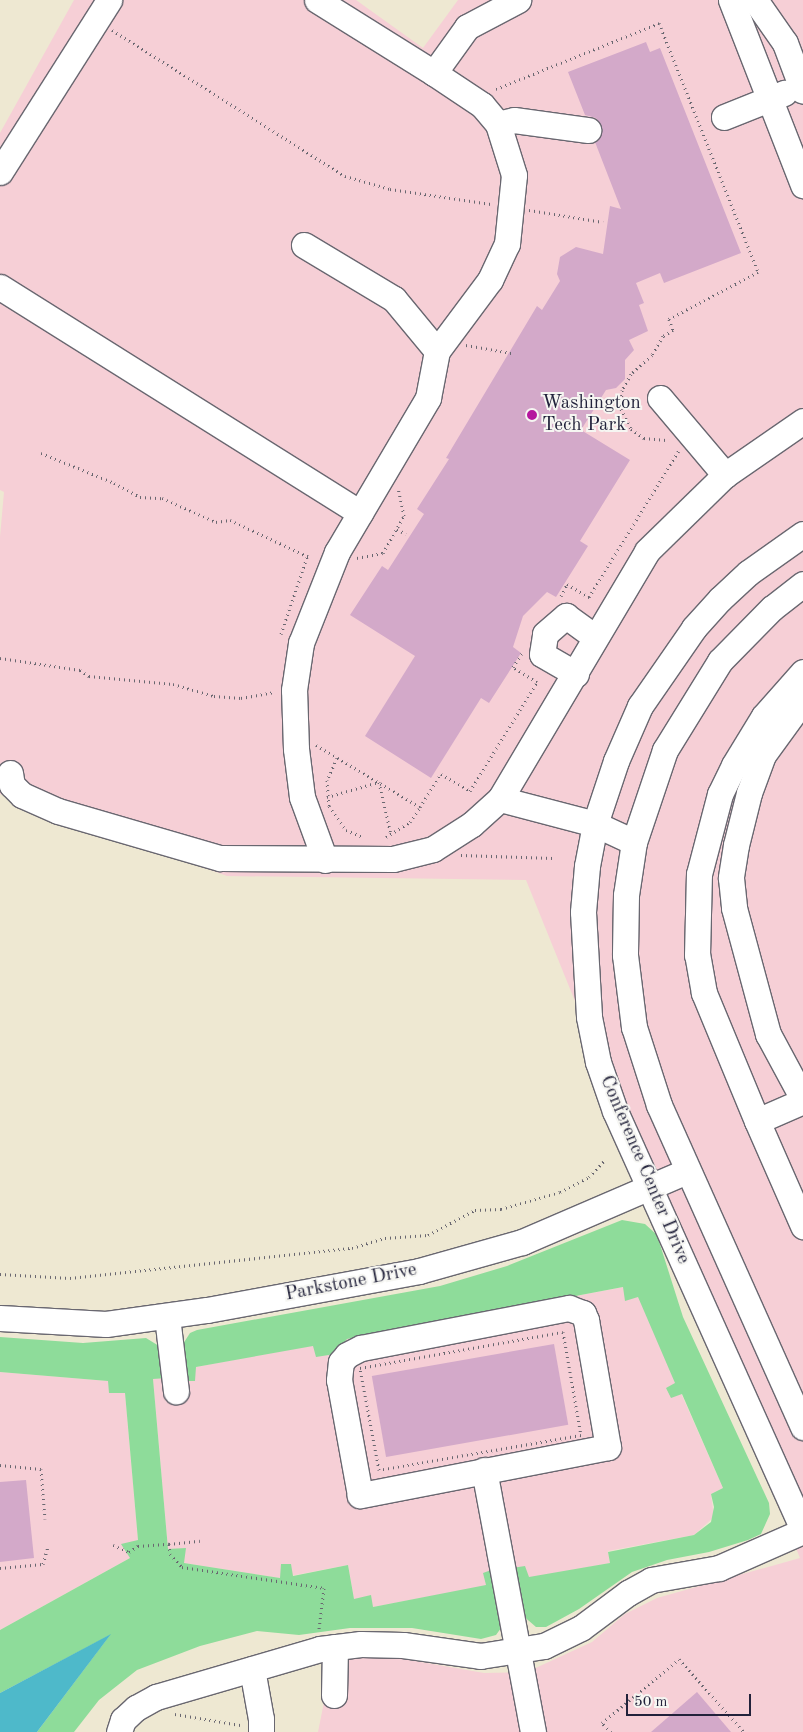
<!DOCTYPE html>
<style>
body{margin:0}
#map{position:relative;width:803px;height:1732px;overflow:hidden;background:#eee8d2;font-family:"Old Standard TT",serif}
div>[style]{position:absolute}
.built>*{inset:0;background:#f6cfd6}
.green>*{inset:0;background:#8edc9a}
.water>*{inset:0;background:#4eb9ca}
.building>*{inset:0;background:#d3a9c9;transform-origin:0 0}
.path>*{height:3px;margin-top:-1.5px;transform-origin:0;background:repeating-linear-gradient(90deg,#696770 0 1px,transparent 0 5px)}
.roads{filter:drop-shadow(1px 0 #696770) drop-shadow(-1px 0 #696770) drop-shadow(0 1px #696770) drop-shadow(0 -1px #696770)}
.minor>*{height:25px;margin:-12.5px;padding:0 12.5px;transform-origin:12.5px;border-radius:12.5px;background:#fff}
.dots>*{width:14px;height:14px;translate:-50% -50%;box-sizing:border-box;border:2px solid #f6f6f2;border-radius:50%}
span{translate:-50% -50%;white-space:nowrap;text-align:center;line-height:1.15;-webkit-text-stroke:4px #f6f6f2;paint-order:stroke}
.poi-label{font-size:19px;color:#22223b}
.left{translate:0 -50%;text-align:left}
.street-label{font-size:19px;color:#22223b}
.scale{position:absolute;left:626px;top:1694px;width:125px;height:22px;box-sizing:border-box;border:2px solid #22223b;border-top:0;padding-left:6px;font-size:15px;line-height:18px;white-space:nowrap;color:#22223b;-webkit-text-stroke:4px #f6f6f2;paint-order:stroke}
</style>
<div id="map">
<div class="built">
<i style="clip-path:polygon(74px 0,356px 0,423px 48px,458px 0,803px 0,803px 1732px,318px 1732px,335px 1647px,484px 1673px,527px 1672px,592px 1642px,625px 1614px,657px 1598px,800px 1558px,526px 880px,227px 876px,0 794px,0 537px,4px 492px,0 490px,0 133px)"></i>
<i style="clip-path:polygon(624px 1287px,638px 1296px,723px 1488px,711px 1494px,714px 1517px,694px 1535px,608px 1551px,610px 1563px,373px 1607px,354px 1599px,348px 1565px,280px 1578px,184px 1563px,168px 1549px,153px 1379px,196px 1367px)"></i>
<i style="clip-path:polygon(0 1372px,108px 1381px,125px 1393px,138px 1540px,130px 1558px,0 1630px)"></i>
</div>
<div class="green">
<i style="clip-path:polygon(622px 1220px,645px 1224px,657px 1235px,683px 1317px,769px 1503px,770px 1514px,761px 1534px,748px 1540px,709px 1552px,667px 1560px,632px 1572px,579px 1609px,546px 1627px,536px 1627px,521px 1614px,512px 1568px,525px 1566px,529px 1577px,610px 1563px,608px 1552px,694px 1535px,711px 1522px,714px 1507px,711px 1494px,723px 1488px,682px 1394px,671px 1398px,666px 1388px,675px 1383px,638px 1297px,625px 1301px,623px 1287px,347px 1339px,335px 1354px,316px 1357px,313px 1346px,196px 1367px,195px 1381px,185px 1381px,181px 1347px,190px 1333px,197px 1330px,440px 1286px,507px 1266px)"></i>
<i style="clip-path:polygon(0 1337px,83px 1343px,146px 1338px,159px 1346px,167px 1378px,153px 1379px,168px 1549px,186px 1548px,184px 1563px,280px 1578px,281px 1564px,291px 1564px,293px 1576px,348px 1565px,354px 1599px,371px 1595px,373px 1607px,486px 1585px,483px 1573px,494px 1569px,501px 1628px,496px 1635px,481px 1639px,412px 1628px,350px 1628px,299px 1635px,257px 1631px,200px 1646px,137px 1670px,99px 1700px,74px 1732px,37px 1732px,110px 1635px,0 1693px,0 1630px,130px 1558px,121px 1544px,138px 1540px,125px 1393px,109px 1393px,108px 1381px,0 1372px)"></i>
</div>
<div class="water">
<i style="clip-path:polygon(111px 1634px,37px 1732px,0 1732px,0 1693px)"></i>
</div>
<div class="building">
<i style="clip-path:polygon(646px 42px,650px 52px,660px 48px,741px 253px,664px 283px,660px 273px,636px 283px,644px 303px,639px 305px,648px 331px,629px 340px,634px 350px,625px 360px,625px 379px,616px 388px,606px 390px,581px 430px,630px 460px,580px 541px,588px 546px,556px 597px,547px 592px,523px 616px,513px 647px,521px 653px,489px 703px,481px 698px,431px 778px,365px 736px,415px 656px,350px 615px,382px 566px,388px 570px,424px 514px,417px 509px,449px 459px,446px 458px,537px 306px,542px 310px,560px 281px,557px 274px,560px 257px,576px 247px,603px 254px,610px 206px,621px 209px,595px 142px,602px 132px,601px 125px,596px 118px,585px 115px,568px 72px)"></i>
<i style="left:554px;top:1344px;width:82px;height:185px;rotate:80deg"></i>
<i style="clip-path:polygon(26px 1480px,34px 1558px,0 1562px,0 1482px)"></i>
<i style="clip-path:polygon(697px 1692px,731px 1732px,651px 1732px)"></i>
</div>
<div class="path">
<i style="left:112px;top:30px;width:275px;rotate:32.1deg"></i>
<i style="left:345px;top:176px;width:47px;rotate:16.1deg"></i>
<i style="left:390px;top:189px;width:102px;rotate:8.4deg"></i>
<i style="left:496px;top:89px;width:176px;rotate:-22deg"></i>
<i style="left:659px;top:23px;width:268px;rotate:68.3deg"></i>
<i style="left:758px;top:272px;width:101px;rotate:152.2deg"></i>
<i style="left:669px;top:319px;width:12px;rotate:70deg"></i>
<i style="left:673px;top:330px;width:12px;rotate:149deg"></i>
<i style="left:663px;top:336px;width:22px;rotate:120deg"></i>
<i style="left:652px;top:355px;width:28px;rotate:138deg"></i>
<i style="left:631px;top:374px;width:18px;rotate:119deg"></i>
<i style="left:622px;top:390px;width:19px;rotate:93deg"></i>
<i style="left:621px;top:409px;width:22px;rotate:63deg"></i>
<i style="left:631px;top:429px;width:16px;rotate:35deg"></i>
<i style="left:644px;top:438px;width:25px;rotate:5deg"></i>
<i style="left:529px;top:210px;width:75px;rotate:9.2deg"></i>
<i style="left:466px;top:345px;width:46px;rotate:10.1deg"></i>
<i style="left:41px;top:453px;width:79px;rotate:22.3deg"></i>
<i style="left:114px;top:483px;width:30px;rotate:28deg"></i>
<i style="left:140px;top:497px;width:22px;rotate:3deg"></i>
<i style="left:162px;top:498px;width:59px;rotate:24deg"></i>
<i style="left:216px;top:522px;width:14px;rotate:-8deg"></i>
<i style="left:230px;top:520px;width:87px;rotate:25.1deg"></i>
<i style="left:397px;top:529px;width:10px;rotate:29deg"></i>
<i style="left:357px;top:558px;width:26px;rotate:-11deg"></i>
<i style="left:383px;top:553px;width:43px;rotate:-60.4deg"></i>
<i style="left:404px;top:516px;width:29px;rotate:-102deg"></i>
<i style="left:561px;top:596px;width:13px;rotate:-63deg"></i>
<i style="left:567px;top:584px;width:26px;rotate:31deg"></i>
<i style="left:589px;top:597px;width:172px;rotate:-58.5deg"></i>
<i style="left:281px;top:634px;width:81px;rotate:-71.3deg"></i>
<i style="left:0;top:658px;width:81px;rotate:8.5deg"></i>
<i style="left:80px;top:670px;width:11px;rotate:34deg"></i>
<i style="left:89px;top:676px;width:84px;rotate:5.4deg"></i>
<i style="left:173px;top:684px;width:43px;rotate:16.3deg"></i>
<i style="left:214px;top:696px;width:27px;rotate:4deg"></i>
<i style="left:241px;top:698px;width:34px;rotate:-10deg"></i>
<i style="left:316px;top:745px;width:121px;rotate:30.8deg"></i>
<i style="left:420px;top:807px;width:39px;rotate:-58deg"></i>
<i style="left:441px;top:774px;width:34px;rotate:30deg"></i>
<i style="left:470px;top:791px;width:128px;rotate:-58.4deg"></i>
<i style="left:537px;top:682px;width:28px;rotate:-148deg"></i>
<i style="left:513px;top:667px;width:17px;rotate:-57deg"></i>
<i style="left:337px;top:758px;width:24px;rotate:114deg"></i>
<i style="left:327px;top:780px;width:26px;rotate:86deg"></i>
<i style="left:329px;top:806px;width:29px;rotate:55deg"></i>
<i style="left:346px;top:830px;width:18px;rotate:22deg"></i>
<i style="left:327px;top:797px;width:54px;rotate:-16.1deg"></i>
<i style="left:379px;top:782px;width:54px;rotate:77.2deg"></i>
<i style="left:386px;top:837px;width:28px;rotate:-32deg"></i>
<i style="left:410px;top:822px;width:18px;rotate:-56deg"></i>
<i style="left:461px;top:855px;width:92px;rotate:1.9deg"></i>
<i style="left:0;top:1274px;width:70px;rotate:3.3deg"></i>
<i style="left:70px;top:1278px;width:284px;rotate:-6.1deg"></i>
<i style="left:352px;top:1248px;width:34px;rotate:-17deg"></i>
<i style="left:385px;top:1238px;width:43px;rotate:-4deg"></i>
<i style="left:428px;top:1235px;width:53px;rotate:-28deg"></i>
<i style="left:475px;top:1210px;width:26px;rotate:-2deg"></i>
<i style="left:501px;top:1209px;width:61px;rotate:-16.1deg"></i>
<i style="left:560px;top:1192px;width:33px;rotate:-27deg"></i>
<i style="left:589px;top:1177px;width:23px;rotate:-47deg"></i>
<i style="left:563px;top:1332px;width:105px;rotate:80.1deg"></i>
<i style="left:581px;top:1435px;width:205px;rotate:170.2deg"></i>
<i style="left:379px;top:1470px;width:104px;rotate:-100.6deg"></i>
<i style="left:360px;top:1368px;width:206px;rotate:-10.1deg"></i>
<i style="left:0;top:1465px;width:41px;rotate:5.6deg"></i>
<i style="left:41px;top:1469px;width:50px;rotate:85.4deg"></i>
<i style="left:169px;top:1544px;width:31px;rotate:-6deg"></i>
<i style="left:113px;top:1545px;width:17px;rotate:24deg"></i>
<i style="left:129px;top:1552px;width:11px;rotate:-34deg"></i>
<i style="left:138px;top:1546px;width:31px;rotate:-4deg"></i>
<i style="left:169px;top:1544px;width:10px;rotate:84deg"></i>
<i style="left:170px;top:1554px;width:18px;rotate:47deg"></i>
<i style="left:182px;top:1567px;width:144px;rotate:8.4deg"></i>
<i style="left:324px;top:1588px;width:41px;rotate:97deg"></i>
<i style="left:0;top:1568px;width:43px;rotate:-5.3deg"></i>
<i style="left:43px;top:1564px;width:19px;rotate:-74deg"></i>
<i style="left:175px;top:1714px;width:66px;rotate:9.6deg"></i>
<i style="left:611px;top:1732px;width:13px;rotate:-135deg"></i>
<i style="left:602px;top:1723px;width:100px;rotate:-39.7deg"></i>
<i style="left:679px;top:1659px;width:98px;rotate:48.3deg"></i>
</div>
<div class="roads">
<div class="minor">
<i style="left:317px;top:0;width:138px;rotate:32deg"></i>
<i style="left:731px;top:0;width:199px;rotate:68.7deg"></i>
<i style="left:755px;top:0;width:52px;rotate:55.1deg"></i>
<i style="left:785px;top:43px;width:51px;rotate:69.4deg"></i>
<i style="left:724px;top:117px;width:65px;rotate:-21.8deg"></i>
<i style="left:498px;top:124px;width:16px;rotate:-14deg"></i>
<i style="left:514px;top:120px;width:75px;rotate:7.7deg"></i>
<i style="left:0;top:172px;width:204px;rotate:-57.6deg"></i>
<i style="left:304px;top:245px;width:105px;rotate:31deg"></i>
<i style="left:394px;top:299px;width:67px;rotate:50.4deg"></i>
<i style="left:0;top:287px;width:425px;rotate:32.1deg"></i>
<i style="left:660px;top:398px;width:101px;rotate:49.8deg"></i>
<i style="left:725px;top:475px;width:95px;rotate:-34.7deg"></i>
<i style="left:803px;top:534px;width:67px;rotate:144.7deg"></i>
<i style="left:748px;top:573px;width:38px;rotate:137deg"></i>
<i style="left:720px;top:599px;width:39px;rotate:132deg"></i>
<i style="left:694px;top:628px;width:95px;rotate:124.7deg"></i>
<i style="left:640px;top:706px;width:60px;rotate:113.6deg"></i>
<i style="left:616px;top:761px;width:66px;rotate:108.4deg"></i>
<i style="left:595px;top:824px;width:43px;rotate:100.8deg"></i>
<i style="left:587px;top:866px;width:46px;rotate:95deg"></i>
<i style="left:583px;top:912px;width:105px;rotate:86.7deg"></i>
<i style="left:589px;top:1017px;width:46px;rotate:78.7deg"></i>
<i style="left:598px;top:1062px;width:52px;rotate:70.9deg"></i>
<i style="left:615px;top:1111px;width:459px;rotate:65.8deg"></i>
<i style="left:803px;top:584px;width:39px;rotate:142deg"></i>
<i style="left:772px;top:608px;width:74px;rotate:134.5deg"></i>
<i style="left:720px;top:661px;width:105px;rotate:121.7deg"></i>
<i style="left:665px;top:750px;width:97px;rotate:108.6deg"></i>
<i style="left:634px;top:842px;width:54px;rotate:98.6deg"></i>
<i style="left:626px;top:895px;width:60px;rotate:91deg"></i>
<i style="left:625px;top:955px;width:73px;rotate:82.9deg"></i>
<i style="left:634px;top:1027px;width:82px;rotate:72.2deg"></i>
<i style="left:659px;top:1105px;width:353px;rotate:65.9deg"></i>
<i style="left:576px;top:674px;width:39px;rotate:-150deg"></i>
<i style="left:542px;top:654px;width:20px;rotate:-81deg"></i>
<i style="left:545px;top:634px;width:28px;rotate:-41deg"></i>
<i style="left:566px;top:616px;width:36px;rotate:36deg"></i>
<i style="left:803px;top:700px;width:68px;rotate:126deg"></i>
<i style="left:763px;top:755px;width:40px;rotate:110.2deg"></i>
<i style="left:749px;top:793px;width:54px;rotate:104deg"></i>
<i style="left:736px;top:845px;width:33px;rotate:99deg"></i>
<i style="left:731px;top:878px;width:30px;rotate:84deg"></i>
<i style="left:734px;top:908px;width:131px;rotate:74.9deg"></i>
<i style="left:768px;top:1034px;width:74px;rotate:61.7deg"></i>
<i style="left:10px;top:773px;width:12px;rotate:81deg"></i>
<i style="left:12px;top:785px;width:14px;rotate:45deg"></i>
<i style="left:22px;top:795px;width:39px;rotate:24deg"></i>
<i style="left:58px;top:811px;width:169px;rotate:16.2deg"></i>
<i style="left:220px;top:858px;width:173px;rotate:0.3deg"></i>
<i style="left:393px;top:859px;width:41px;rotate:-14deg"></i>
<i style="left:433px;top:849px;width:46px;rotate:-32.7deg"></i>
<i style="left:472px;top:824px;width:38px;rotate:-42deg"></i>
<i style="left:500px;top:799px;width:288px;rotate:-59.3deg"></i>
<i style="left:647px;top:551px;width:109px;rotate:-44.3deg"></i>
<i style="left:500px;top:799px;width:98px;rotate:14.7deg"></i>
<i style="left:595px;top:824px;width:43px;rotate:24.8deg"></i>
<i style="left:325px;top:860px;width:67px;rotate:-110.1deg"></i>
<i style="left:302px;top:797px;width:48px;rotate:-97.1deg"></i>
<i style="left:296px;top:749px;width:59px;rotate:-91.9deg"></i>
<i style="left:294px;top:690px;width:48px;rotate:-81.5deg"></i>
<i style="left:301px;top:643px;width:98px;rotate:-68.4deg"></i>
<i style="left:337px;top:552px;width:179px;rotate:-59.4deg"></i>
<i style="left:428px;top:398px;width:48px;rotate:-79.2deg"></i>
<i style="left:437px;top:351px;width:89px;rotate:-53.3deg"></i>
<i style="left:490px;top:280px;width:40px;rotate:-65deg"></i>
<i style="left:507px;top:244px;width:69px;rotate:-84.2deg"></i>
<i style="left:514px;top:175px;width:53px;rotate:-107.4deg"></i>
<i style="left:498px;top:124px;width:25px;rotate:-130deg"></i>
<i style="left:482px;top:105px;width:58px;rotate:-146.3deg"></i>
<i style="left:434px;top:73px;width:57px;rotate:-54.3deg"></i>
<i style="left:467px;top:27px;width:58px;rotate:-27.9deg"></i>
<i style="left:803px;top:1101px;width:50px;rotate:156.5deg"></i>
<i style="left:757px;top:1121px;width:115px;rotate:66.3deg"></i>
<i style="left:757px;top:1121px;width:139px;rotate:-112.5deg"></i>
<i style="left:704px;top:993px;width:39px;rotate:-100deg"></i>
<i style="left:697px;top:955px;width:81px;rotate:-88.6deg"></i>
<i style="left:699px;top:874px;width:83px;rotate:-75.3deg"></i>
<i style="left:720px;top:794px;width:32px;rotate:-64deg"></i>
<i style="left:734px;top:765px;width:57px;rotate:-58.5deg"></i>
<i style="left:764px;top:716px;width:59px;rotate:-48.4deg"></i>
<i style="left:569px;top:1308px;width:15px;rotate:20deg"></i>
<i style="left:583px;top:1313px;width:8px;rotate:67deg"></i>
<i style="left:586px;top:1320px;width:129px;rotate:80.2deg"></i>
<i style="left:608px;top:1447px;width:253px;rotate:169deg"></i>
<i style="left:360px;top:1495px;width:117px;rotate:-100.3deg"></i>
<i style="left:339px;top:1380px;width:18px;rotate:-84deg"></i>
<i style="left:341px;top:1362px;width:9px;rotate:-49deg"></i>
<i style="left:347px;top:1355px;width:16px;rotate:-27deg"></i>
<i style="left:361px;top:1348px;width:212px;rotate:-10.9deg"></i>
<i style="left:167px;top:1317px;width:75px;rotate:83.1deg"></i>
<i style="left:0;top:1318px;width:106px;rotate:3.2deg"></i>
<i style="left:106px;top:1324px;width:102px;rotate:-7.9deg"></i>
<i style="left:207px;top:1310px;width:216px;rotate:-10.4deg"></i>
<i style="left:419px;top:1271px;width:107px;rotate:-15.7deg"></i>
<i style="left:522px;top:1242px;width:180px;rotate:-23.3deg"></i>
<i style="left:484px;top:1470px;width:267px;rotate:79.4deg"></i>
<i style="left:252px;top:1669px;width:51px;rotate:79.8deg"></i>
<i style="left:261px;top:1719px;width:13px;rotate:90deg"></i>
<i style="left:334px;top:1695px;width:48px;rotate:-88.8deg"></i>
<i style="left:119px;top:1732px;width:13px;rotate:-72deg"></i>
<i style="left:123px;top:1720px;width:18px;rotate:-43deg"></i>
<i style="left:136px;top:1708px;width:23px;rotate:-29deg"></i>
<i style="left:156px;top:1697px;width:171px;rotate:-16.3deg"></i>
<i style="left:320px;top:1649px;width:41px;rotate:-7deg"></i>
<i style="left:361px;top:1644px;width:42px;rotate:1.4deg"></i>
<i style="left:403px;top:1645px;width:78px;rotate:8.1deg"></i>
<i style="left:480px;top:1656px;width:65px;rotate:-8.9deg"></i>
<i style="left:544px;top:1646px;width:41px;rotate:-25.9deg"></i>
<i style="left:581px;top:1628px;width:59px;rotate:-36.7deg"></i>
<i style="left:628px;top:1593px;width:26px;rotate:-29deg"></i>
<i style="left:651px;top:1580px;width:69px;rotate:-10deg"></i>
<i style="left:719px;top:1568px;width:92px;rotate:-23.8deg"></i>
</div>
</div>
<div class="dots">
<i style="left:532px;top:415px;background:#b5179e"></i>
</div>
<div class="poi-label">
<span class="left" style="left:542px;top:415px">Washington<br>Tech Park</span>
</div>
<div class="street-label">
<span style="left:644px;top:1170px;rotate:67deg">Conference Center Drive</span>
<span style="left:351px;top:1283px;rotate:-11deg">Parkstone Drive</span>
</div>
<div class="scale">50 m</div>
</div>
